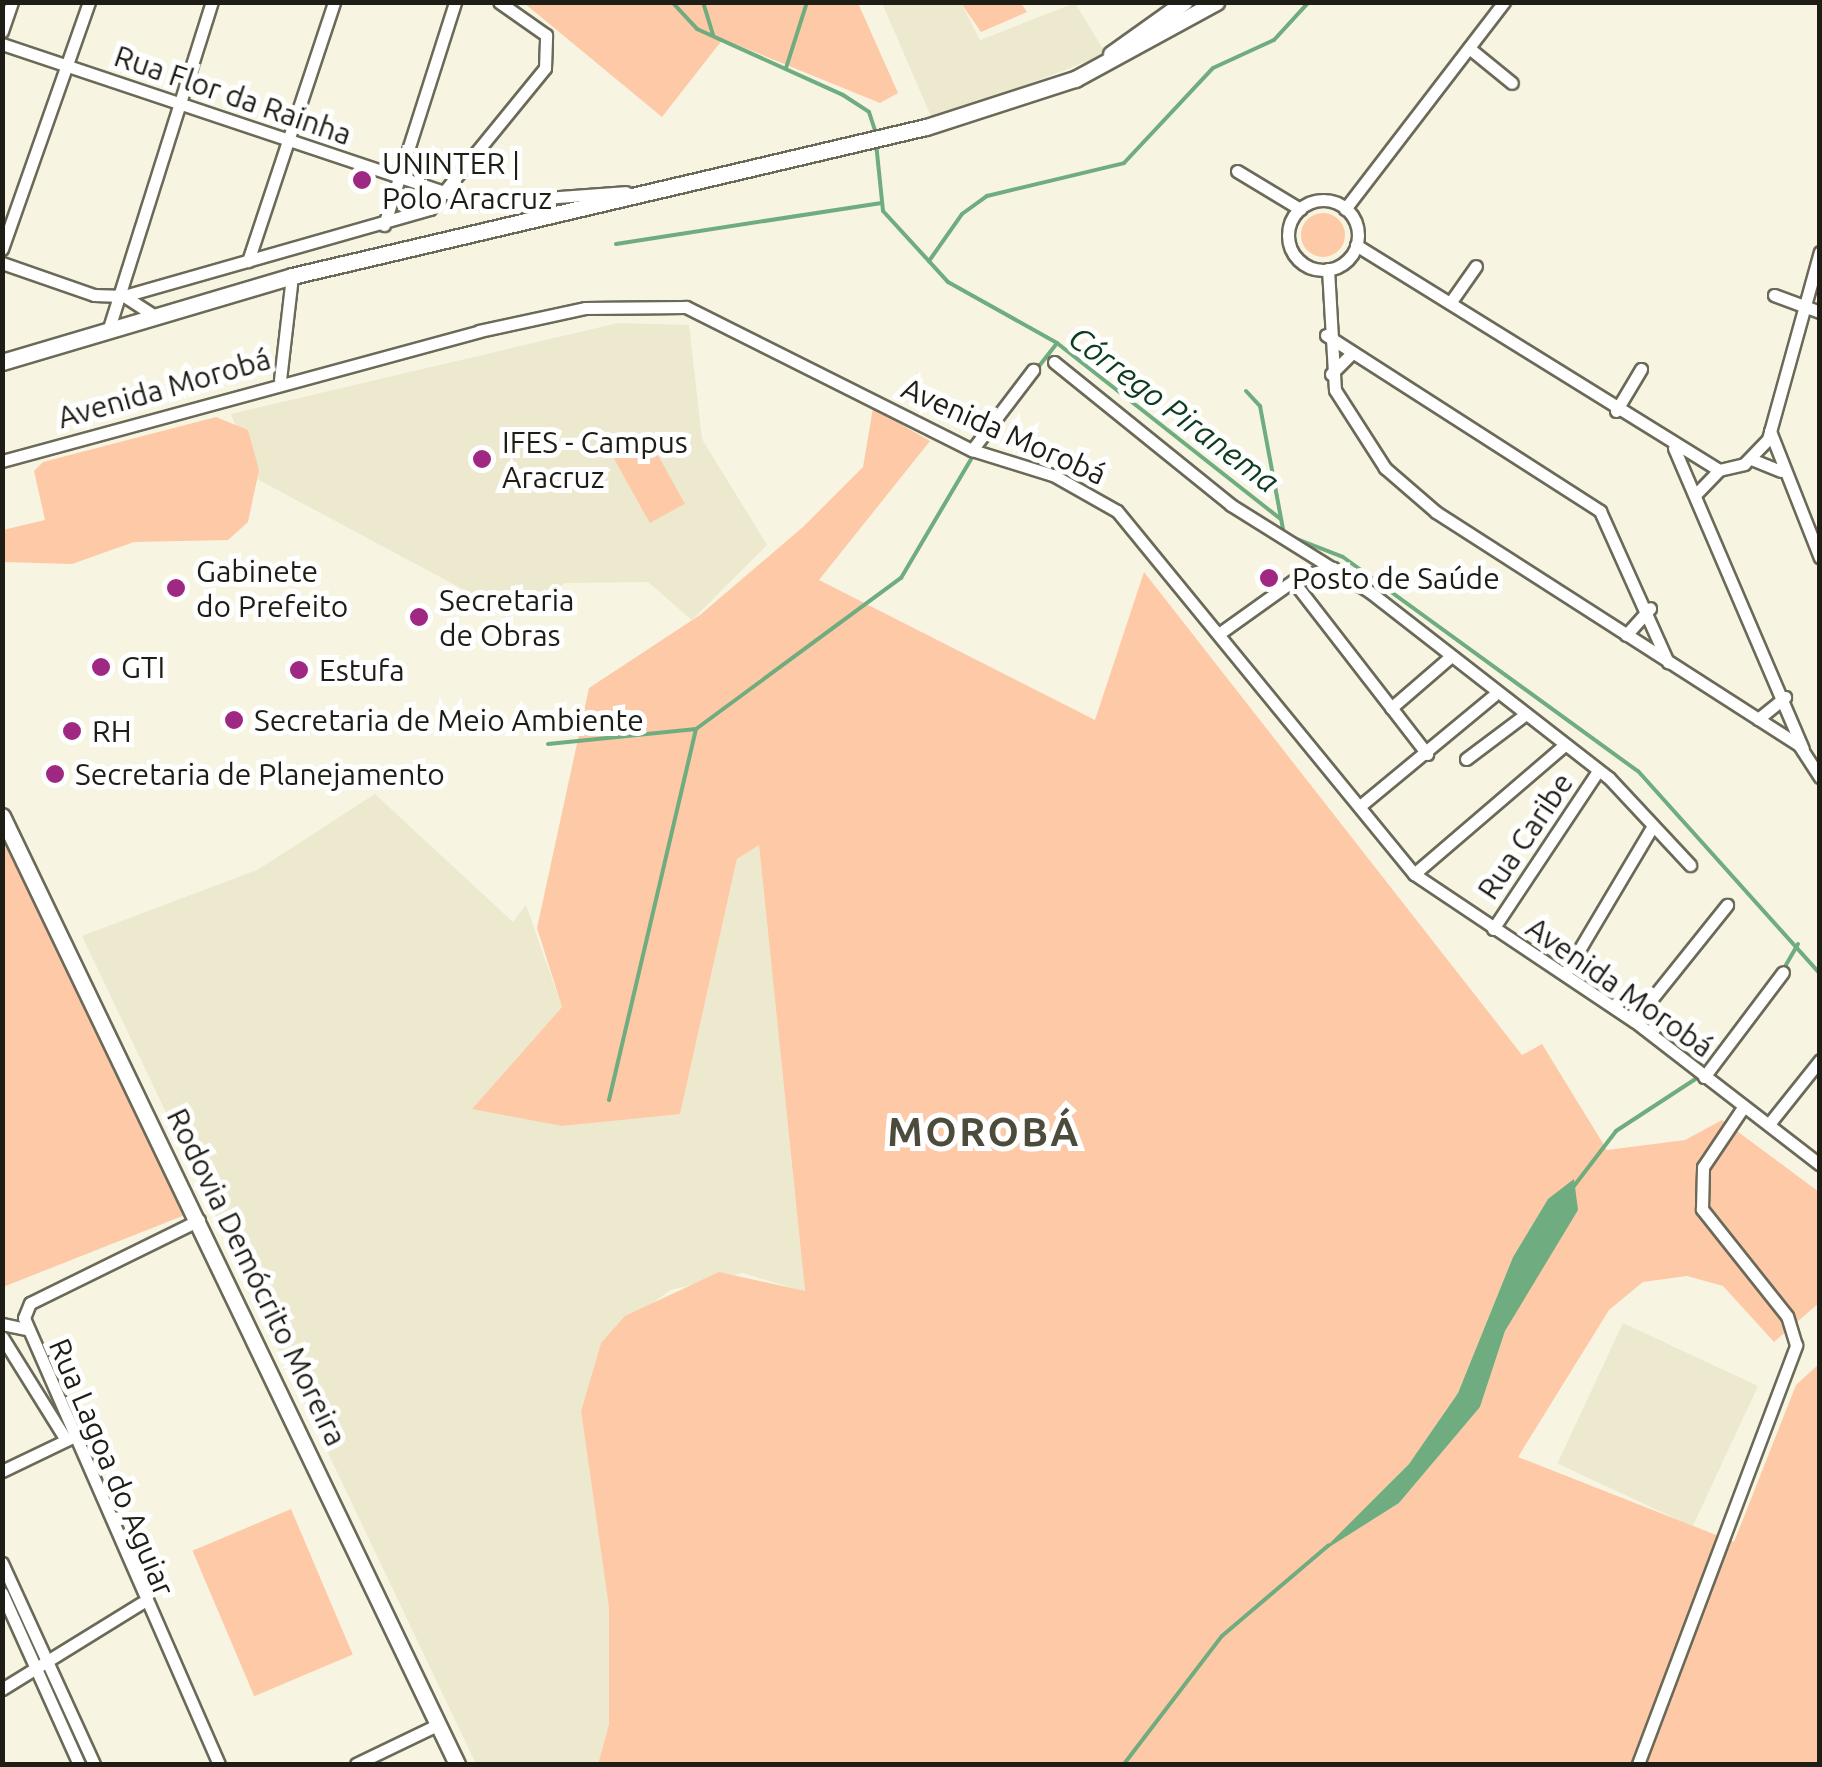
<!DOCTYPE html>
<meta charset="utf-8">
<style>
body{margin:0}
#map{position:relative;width:1822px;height:1767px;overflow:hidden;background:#f7f5e2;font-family:Ubuntu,sans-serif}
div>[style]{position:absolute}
.built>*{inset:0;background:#ece9cf;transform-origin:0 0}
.green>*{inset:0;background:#fec9a7;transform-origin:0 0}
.round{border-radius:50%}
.water>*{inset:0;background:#6fac7f}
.stream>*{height:4px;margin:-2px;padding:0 2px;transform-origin:2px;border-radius:2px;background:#6fac7f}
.roads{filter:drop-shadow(2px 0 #6b6a59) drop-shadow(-2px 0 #6b6a59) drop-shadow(0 2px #6b6a59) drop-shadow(0 -2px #6b6a59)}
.street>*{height:11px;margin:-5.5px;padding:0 5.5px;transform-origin:5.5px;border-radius:5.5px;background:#fff}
.street>.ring{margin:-5.5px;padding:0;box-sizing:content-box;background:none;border:11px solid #fff;border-radius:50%}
.secondary>*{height:15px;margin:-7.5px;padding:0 7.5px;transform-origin:7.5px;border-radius:7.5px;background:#fff}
.dots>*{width:28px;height:28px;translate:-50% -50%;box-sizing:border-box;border:5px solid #fff;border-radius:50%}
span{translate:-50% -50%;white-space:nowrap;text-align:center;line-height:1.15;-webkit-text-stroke:10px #fff;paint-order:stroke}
.street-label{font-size:30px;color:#1e1d16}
.poi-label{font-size:30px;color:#1e1d16}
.left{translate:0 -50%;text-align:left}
.water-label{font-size:32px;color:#0c3b1e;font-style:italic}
.district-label{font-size:40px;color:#4d4b3c;font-weight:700;letter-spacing:2.5px}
.frame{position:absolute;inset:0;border:5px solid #1e1d16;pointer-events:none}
</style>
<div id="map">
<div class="built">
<i style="clip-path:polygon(882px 3px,961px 3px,980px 40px,1075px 3px,1106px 54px,933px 121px)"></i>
<i style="clip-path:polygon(618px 323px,689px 325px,702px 439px,767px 545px,692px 620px,648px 582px,565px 583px,511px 615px,257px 479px,231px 414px)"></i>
<i style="clip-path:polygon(375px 794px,513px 922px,526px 905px,562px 1007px,473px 1108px,562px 1126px,680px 1113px,737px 859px,759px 844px,805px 1292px,743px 1273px,670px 1290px,601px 1343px,581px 1411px,609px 1608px,609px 1724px,598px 1764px,476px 1764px,82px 936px,259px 869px)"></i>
<i style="left:1623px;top:1323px;width:149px;height:155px;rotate:25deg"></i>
</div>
<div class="green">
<i style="clip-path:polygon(524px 3px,858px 3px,898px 93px,880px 103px,723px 39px,662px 117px)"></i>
<i style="clip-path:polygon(961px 3px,1021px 3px,1027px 12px,981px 32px)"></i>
<i class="round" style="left:1301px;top:213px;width:44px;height:44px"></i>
<i style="clip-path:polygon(evenodd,873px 408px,930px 441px,819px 580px,1095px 720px,1144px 572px,1522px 1055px,1542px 1044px,1607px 1150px,1685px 1140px,1722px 1120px,1819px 1192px,1819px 1303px,1774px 1342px,1723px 1286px,1687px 1276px,1643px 1282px,1609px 1310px,1518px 1457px,1734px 1542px,1796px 1385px,1819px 1364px,1819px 1764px,598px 1764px,609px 1724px,609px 1608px,581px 1411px,601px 1343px,625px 1316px,719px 1272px,805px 1291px,759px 845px,737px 859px,680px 1114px,562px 1126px,472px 1109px,562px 1007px,537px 928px,589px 688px,700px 615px,803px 527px,863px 467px,873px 408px,1548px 1199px,1537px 1273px,1505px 1331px,1480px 1407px,1399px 1503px,1323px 1551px,1409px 1464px,1458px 1393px,1513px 1257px,1548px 1199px)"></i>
<i style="clip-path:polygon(216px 417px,248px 430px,259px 470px,248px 522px,228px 540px,134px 542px,72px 564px,3px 562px,3px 530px,45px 520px,34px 471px,43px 462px)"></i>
<i style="left:649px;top:439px;width:74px;height:40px;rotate:61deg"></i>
<i style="clip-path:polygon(2px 833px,185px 1215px,3px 1287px,2px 1287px)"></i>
<i style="left:291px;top:1509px;width:158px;height:107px;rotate:67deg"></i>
</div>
<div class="water">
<i style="clip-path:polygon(1574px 1179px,1578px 1210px,1505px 1331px,1480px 1407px,1399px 1503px,1320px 1553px,1409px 1464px,1458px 1393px,1513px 1257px,1548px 1199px)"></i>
</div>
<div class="stream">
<i style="left:672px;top:2px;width:37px;rotate:47deg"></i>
<i style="left:697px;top:29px;width:160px;rotate:24.3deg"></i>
<i style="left:843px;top:95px;width:31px;rotate:33deg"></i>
<i style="left:869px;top:112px;width:22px;rotate:72deg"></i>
<i style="left:703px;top:2px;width:34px;rotate:73deg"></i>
<i style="left:786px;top:68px;width:69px;rotate:-72.3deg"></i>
<i style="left:876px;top:143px;width:68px;rotate:84.1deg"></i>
<i style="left:883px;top:211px;width:96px;rotate:47.5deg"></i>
<i style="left:948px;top:282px;width:125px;rotate:29.2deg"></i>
<i style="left:1057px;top:343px;width:285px;rotate:38.2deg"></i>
<i style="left:616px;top:244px;width:267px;rotate:-8.8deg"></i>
<i style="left:929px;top:261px;width:57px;rotate:-54.9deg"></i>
<i style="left:962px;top:214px;width:31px;rotate:-36deg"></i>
<i style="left:987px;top:196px;width:141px;rotate:-13.5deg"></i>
<i style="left:1124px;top:163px;width:130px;rotate:-46.9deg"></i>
<i style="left:1213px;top:68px;width:67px;rotate:-24.7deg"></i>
<i style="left:1274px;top:40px;width:52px;rotate:-47.4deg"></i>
<i style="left:1036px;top:370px;width:34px;rotate:-52deg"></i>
<i style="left:1246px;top:391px;width:21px;rotate:47deg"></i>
<i style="left:1260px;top:406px;width:130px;rotate:79.4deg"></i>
<i style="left:1284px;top:534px;width:63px;rotate:21.3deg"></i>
<i style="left:1343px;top:557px;width:364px;rotate:36deg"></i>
<i style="left:1638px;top:771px;width:273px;rotate:48.1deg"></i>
<i style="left:548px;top:744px;width:149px;rotate:-5.8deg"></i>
<i style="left:1783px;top:970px;width:30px;rotate:-60deg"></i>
<i style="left:609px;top:1100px;width:381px;rotate:-76.8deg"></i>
<i style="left:696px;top:729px;width:255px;rotate:-36.4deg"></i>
<i style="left:901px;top:578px;width:144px;rotate:-59.5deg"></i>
<i style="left:1574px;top:1186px;width:69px;rotate:-52.6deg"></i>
<i style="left:1616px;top:1131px;width:100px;rotate:-33.2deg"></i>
<i style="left:77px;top:1740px;width:26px;rotate:67deg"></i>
<i style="left:1124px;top:1764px;width:161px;rotate:-52.6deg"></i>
<i style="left:1222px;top:1636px;width:140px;rotate:-40.4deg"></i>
</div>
<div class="roads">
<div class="street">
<i style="left:2px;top:31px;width:31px;rotate:-71deg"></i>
<i style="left:2px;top:44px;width:500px;rotate:18.5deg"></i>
<i style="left:476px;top:203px;width:150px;rotate:-4.2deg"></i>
<i style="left:1469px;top:48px;width:55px;rotate:39.1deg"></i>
<i style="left:1237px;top:171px;width:74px;rotate:31.1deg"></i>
<i class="ring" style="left:1288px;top:200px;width:59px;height:59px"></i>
<i style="left:1345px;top:209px;width:261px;rotate:-52.5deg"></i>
<i style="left:384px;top:225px;width:234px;rotate:-72.3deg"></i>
<i style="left:1356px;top:245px;width:427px;rotate:31.8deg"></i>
<i style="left:1719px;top:470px;width:26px;rotate:-13deg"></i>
<i style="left:1744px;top:464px;width:35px;rotate:-46deg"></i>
<i style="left:1768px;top:439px;width:194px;rotate:-74.5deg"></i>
<i style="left:2px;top:249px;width:262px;rotate:-70.6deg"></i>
<i style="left:248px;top:261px;width:273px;rotate:-71.6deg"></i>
<i style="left:2px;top:263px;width:97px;rotate:19.2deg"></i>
<i style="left:94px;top:295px;width:30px;rotate:2deg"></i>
<i style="left:124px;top:296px;width:318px;rotate:-15.9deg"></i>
<i style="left:430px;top:209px;width:182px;rotate:-50.8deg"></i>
<i style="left:545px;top:68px;width:33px;rotate:-88deg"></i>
<i style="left:546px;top:35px;width:57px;rotate:-144.9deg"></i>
<i style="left:1328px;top:269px;width:121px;rotate:86.7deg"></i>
<i style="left:1335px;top:390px;width:93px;rotate:57.3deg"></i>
<i style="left:1385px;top:468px;width:67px;rotate:40.8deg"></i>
<i style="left:1436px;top:512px;width:431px;rotate:32.7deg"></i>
<i style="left:1799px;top:745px;width:38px;rotate:57deg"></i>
<i style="left:1774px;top:295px;width:49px;rotate:20.3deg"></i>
<i style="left:124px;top:296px;width:38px;rotate:33deg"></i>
<i style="left:1450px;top:303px;width:45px;rotate:-54.9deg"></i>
<i style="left:109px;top:328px;width:342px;rotate:-72.5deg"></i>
<i style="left:1326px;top:335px;width:326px;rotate:32.7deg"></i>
<i style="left:1600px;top:511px;width:166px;rotate:65.8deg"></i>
<i style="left:1054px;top:362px;width:228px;rotate:38.9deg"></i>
<i style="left:1231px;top:505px;width:164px;rotate:32deg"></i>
<i style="left:1370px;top:592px;width:303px;rotate:37.9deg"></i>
<i style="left:1609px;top:778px;width:119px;rotate:47deg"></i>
<i style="left:1331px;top:374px;width:30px;rotate:-45deg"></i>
<i style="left:280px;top:380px;width:105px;rotate:-83.4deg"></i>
<i style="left:1616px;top:411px;width:49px;rotate:-59.2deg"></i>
<i style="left:1770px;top:431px;width:136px;rotate:68.5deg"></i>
<i style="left:1674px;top:448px;width:327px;rotate:66.8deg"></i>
<i style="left:972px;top:450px;width:101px;rotate:-52.7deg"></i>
<i style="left:1751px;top:459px;width:32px;rotate:22deg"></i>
<i style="left:2px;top:461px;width:494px;rotate:-15.2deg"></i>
<i style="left:479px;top:331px;width:108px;rotate:-12.2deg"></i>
<i style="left:585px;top:308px;width:101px;rotate:-0.6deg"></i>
<i style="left:686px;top:307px;width:320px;rotate:26.6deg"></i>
<i style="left:972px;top:450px;width:85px;rotate:17.2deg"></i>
<i style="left:1053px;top:475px;width:73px;rotate:29.4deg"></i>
<i style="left:1117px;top:511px;width:469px;rotate:50.7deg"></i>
<i style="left:1414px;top:874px;width:265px;rotate:33.8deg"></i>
<i style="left:1634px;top:1021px;width:235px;rotate:37.7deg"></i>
<i style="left:1696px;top:494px;width:33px;rotate:-46deg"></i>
<i style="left:1293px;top:581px;width:219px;rotate:52.2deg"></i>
<i style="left:1220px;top:633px;width:98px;rotate:-35.5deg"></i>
<i style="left:1300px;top:576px;width:34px;rotate:-14deg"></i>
<i style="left:1626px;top:635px;width:36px;rotate:-48deg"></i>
<i style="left:1391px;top:708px;width:78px;rotate:-40.8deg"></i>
<i style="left:1758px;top:719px;width:35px;rotate:-39deg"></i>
<i style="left:1466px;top:759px;width:71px;rotate:-37deg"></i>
<i style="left:1360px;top:806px;width:173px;rotate:-39.6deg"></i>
<i style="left:1414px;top:874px;width:194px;rotate:-40.6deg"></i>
<i style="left:1493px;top:929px;width:190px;rotate:-56.4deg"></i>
<i style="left:1566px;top:972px;width:169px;rotate:-59.3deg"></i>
<i style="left:1634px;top:1021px;width:149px;rotate:-51.3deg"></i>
<i style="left:1704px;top:1077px;width:131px;rotate:-53deg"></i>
<i style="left:1769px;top:1124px;width:82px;rotate:-51.4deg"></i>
<i style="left:199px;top:1220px;width:188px;rotate:153.8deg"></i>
<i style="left:30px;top:1303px;width:16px;rotate:112deg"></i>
<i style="left:24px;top:1318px;width:487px;rotate:66.4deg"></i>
<i style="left:2px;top:1324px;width:25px;rotate:12deg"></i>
<i style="left:2px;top:1337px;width:121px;rotate:58.1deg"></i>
<i style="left:2px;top:1471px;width:76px;rotate:-25.6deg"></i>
<i style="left:2px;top:1563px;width:221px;rotate:65.4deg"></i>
<i style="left:2px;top:1593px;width:188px;rotate:65.8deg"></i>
<i style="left:2px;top:1689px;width:163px;rotate:-31.7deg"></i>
<i style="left:356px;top:1764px;width:90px;rotate:-25.7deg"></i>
<i style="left:1638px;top:1764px;width:448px;rotate:-69.3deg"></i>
<i style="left:1796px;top:1345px;width:30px;rotate:-107deg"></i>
<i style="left:1787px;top:1316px;width:137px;rotate:-128.5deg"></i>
<i style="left:1702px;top:1209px;width:42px;rotate:-88.6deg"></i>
<i style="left:1703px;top:1167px;width:73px;rotate:-56.1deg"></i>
</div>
<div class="secondary">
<i style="left:1111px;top:54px;width:90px;rotate:-35.5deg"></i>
<i style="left:2px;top:362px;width:302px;rotate:-16.5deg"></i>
<i style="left:292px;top:276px;width:651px;rotate:-13.23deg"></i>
<i style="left:926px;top:127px;width:157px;rotate:-17.9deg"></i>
<i style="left:1075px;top:79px;width:161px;rotate:-28.6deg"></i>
<i style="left:2px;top:816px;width:1052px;rotate:64.36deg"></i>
</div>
</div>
<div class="dots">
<i style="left:362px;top:180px;background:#9f2982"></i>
<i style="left:482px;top:459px;background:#9f2982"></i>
<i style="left:1269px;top:578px;background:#9f2982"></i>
<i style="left:176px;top:588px;background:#9f2982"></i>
<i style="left:419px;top:617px;background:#9f2982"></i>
<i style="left:101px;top:667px;background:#9f2982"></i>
<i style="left:299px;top:670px;background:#9f2982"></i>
<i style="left:234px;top:720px;background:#9f2982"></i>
<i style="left:72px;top:731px;background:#9f2982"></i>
<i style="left:55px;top:774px;background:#9f2982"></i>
</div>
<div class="street-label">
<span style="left:233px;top:95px;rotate:19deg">Rua Flor da Rainha</span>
<span style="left:164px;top:388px;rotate:-16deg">Avenida Morobá</span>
<span style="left:1004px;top:431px;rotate:24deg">Avenida Morobá</span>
<span style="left:1525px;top:836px;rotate:-56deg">Rua Caribe</span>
<span style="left:1620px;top:987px;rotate:35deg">Avenida Morobá</span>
<span style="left:257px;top:1277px;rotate:64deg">Rodovia Demócrito Moreira</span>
<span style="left:112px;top:1467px;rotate:67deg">Rua Lagoa do Aguiar</span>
</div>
<div class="poi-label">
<span class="left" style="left:382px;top:180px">UNINTER |<br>Polo Aracruz</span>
<span class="left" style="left:502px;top:459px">IFES - Campus<br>Aracruz</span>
<span class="left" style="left:196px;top:588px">Gabinete<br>do Prefeito</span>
<span class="left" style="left:1292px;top:578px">Posto de Saúde</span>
<span class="left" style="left:439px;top:617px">Secretaria<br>de Obras</span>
<span class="left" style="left:121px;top:667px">GTI</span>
<span class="left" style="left:319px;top:670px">Estufa</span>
<span class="left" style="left:254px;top:720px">Secretaria de Meio Ambiente</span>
<span class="left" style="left:92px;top:731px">RH</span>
<span class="left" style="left:75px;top:774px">Secretaria de Planejamento</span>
</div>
<div class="water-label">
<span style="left:1174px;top:409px;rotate:37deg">Córrego Piranema</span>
</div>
<div class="district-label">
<span style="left:984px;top:1132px">MOROBÁ</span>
</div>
<div class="frame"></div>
</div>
